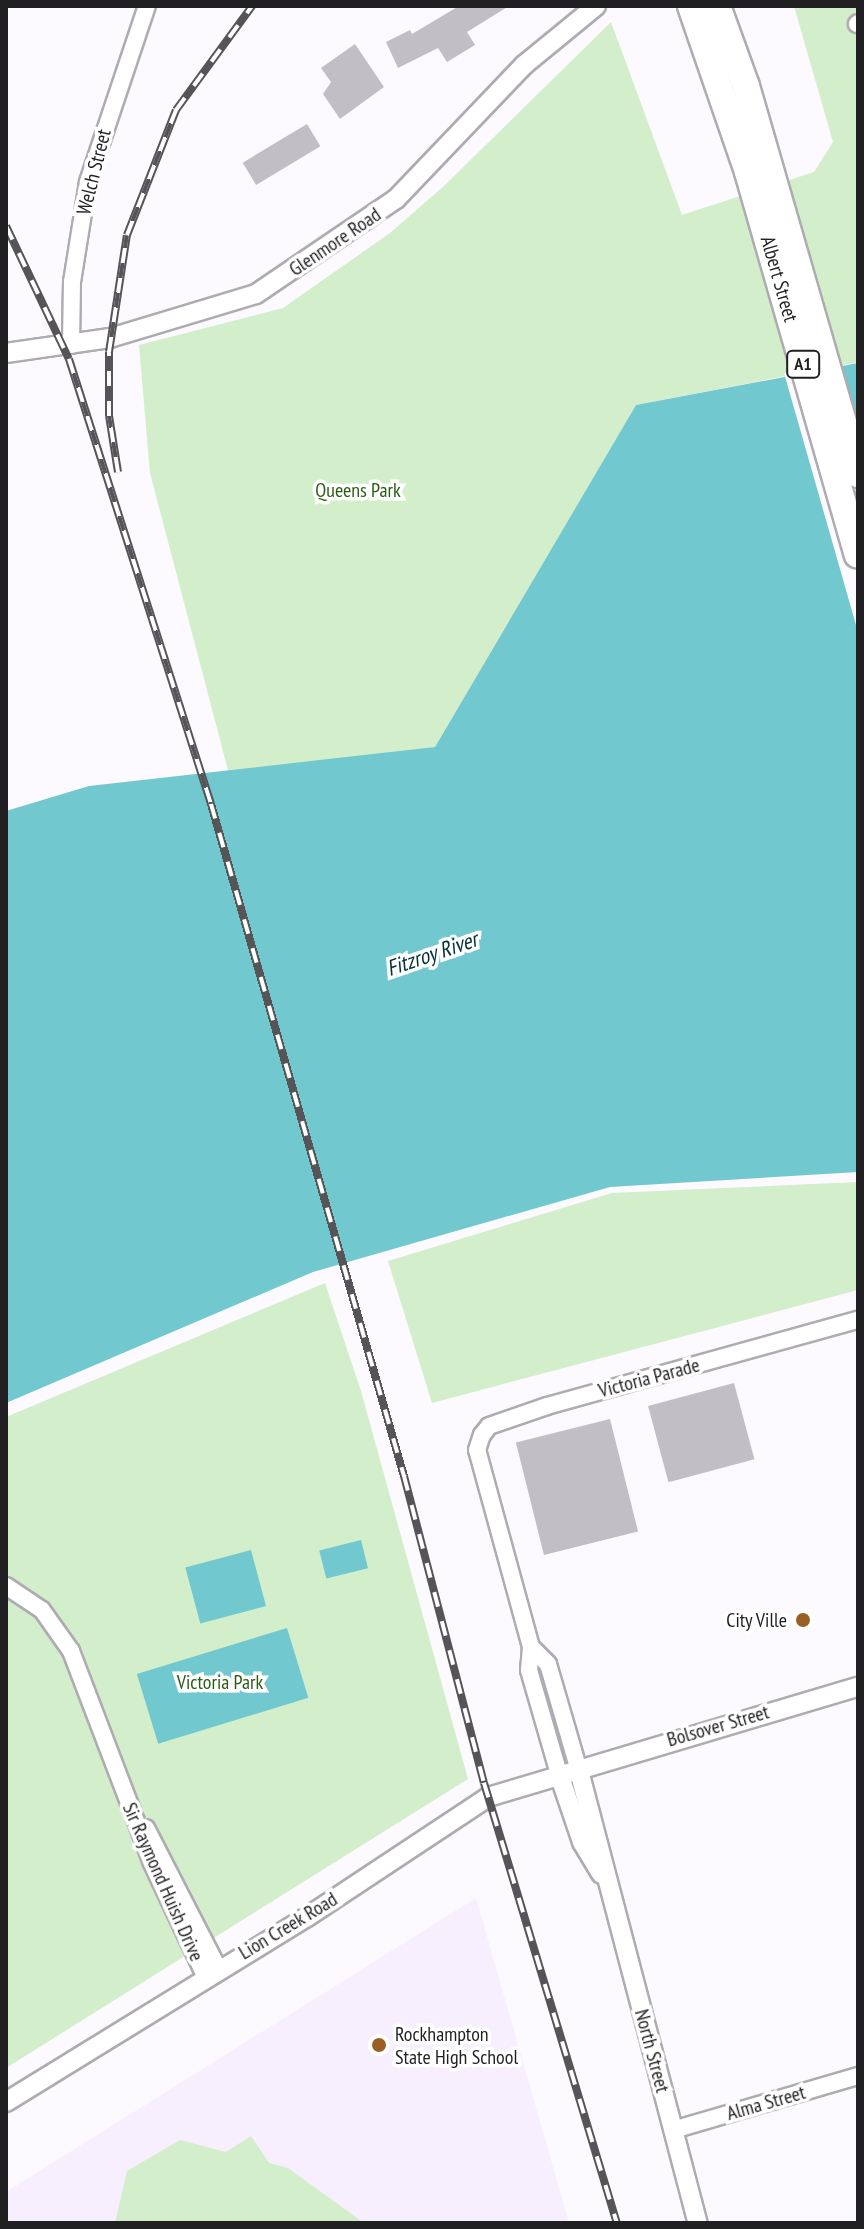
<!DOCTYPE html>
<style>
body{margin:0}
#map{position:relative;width:864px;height:2229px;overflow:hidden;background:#fcf9ff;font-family:"PT Sans Narrow",sans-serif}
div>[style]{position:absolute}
.built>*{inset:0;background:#f7effd}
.green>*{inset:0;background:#d3eeca}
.water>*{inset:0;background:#71c8ce;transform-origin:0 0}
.pier>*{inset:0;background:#fcf9ff}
.building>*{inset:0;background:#c2bec5;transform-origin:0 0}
.roads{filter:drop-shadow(2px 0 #afabb2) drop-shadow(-2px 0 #afabb2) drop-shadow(0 2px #afabb2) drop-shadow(0 -2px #afabb2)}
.minor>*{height:16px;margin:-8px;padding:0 8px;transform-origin:8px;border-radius:8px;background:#fff}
.tertiary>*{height:18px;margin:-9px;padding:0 9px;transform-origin:9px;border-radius:9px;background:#fff}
.trunk>*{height:26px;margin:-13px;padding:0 13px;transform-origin:13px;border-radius:13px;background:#fff}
.rail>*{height:8px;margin-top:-4px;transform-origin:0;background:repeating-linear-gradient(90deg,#fff 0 15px,#555457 0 30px);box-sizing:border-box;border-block:2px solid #555457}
.dots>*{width:22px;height:22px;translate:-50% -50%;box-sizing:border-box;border:4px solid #fff;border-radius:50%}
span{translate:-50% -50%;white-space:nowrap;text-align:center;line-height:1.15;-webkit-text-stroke:7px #fff;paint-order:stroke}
.shield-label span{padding:2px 6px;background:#fff;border:2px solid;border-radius:6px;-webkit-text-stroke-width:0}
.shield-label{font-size:18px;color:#201f21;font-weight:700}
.street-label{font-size:20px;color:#201f21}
.park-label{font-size:20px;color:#2c5d16}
.poi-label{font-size:20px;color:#201f21}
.right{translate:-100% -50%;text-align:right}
.left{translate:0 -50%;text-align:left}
.water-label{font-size:22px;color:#043134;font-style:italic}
.frame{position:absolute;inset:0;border:8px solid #201f21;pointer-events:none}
</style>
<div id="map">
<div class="built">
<i style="clip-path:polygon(476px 1898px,569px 2223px,6px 2223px,6px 2192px)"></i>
</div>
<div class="green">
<i style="clip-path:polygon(794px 6px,858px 6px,858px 362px,636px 405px,435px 747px,229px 774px,150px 473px,139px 345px,283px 308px,390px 233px,444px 186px,611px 22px,682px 215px,814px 172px,833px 142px)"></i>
<i style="clip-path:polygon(858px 1182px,858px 1290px,432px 1403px,388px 1261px,612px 1193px)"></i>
<i style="clip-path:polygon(325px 1283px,361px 1391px,468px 1779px,6px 2068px,6px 1417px)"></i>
<i style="clip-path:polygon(251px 2136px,269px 2163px,288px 2168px,364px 2223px,115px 2223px,127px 2171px,180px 2140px,226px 2152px)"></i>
</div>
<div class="water">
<i style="clip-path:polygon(858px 363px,858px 1172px,610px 1187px,313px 1272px,6px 1403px,6px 811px,89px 786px,435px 747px,636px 405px)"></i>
<i style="left:361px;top:1540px;width:29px;height:43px;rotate:76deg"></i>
<i style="left:251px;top:1550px;width:58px;height:68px;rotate:75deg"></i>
<i style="left:287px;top:1628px;width:73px;height:157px;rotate:73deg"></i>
</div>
<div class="pier">
<i style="clip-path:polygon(841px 362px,858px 421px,858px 632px,784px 373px)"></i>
</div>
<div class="building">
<i style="clip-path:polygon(459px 6px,509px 6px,467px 32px,475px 45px,447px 62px,438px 48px,398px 68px,386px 42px,410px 30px,412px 34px)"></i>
<i style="clip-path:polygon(355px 44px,384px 87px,340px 119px,323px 94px,331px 82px,321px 68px)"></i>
<i style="left:307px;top:124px;width:26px;height:75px;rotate:59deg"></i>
<i style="left:734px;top:1383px;width:79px;height:89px;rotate:75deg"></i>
<i style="left:610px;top:1419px;width:116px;height:97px;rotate:76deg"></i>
</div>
<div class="roads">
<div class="minor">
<i style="left:857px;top:24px;width:1px;rotate:-45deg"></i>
<i style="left:71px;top:345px;width:63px;rotate:-89.1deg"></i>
<i style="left:72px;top:282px;width:101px;rotate:-80.9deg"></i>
<i style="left:88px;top:182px;width:186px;rotate:-71.5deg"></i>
<i style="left:6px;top:1586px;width:43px;rotate:33.7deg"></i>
<i style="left:42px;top:1610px;width:50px;rotate:54.7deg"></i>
<i style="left:71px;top:1651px;width:225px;rotate:69.1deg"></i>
<i style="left:151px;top:1861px;width:127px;rotate:64.8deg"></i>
<i style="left:531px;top:1647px;width:24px;rotate:45deg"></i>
<i style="left:548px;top:1664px;width:107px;rotate:73.8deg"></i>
<i style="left:559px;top:1774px;width:108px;rotate:-106.1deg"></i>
<i style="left:529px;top:1670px;width:23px;rotate:-85deg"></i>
<i style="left:531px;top:1647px;width:204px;rotate:-105.3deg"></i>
<i style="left:477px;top:1450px;width:16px;rotate:-72deg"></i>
<i style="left:482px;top:1435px;width:11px;rotate:-52deg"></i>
<i style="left:489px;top:1426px;width:61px;rotate:-19deg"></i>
<i style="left:547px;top:1406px;width:323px;rotate:-15.5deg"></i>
<i style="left:146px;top:1828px;width:157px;rotate:62.8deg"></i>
<i style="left:673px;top:2130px;width:193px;rotate:-16.3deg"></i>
</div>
<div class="tertiary">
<i style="left:6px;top:353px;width:105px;rotate:-8.2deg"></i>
<i style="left:110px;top:338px;width:152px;rotate:-16.8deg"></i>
<i style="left:256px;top:294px;width:169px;rotate:-34.2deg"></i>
<i style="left:396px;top:199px;width:185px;rotate:-46.3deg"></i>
<i style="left:524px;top:65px;width:93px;rotate:-39.3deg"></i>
<i style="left:578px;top:1767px;width:472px;rotate:75.3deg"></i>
<i style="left:559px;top:1774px;width:72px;rotate:71.3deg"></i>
<i style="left:582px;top:1842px;width:37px;rotate:59deg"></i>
<i style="left:6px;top:2102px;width:353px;rotate:-31.6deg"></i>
<i style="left:307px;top:1917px;width:217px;rotate:-33.5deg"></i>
<i style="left:488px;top:1797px;width:386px;rotate:-16.6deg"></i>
</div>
<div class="trunk">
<i style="left:691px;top:6px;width:176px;rotate:71deg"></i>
<i style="left:748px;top:172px;width:398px;rotate:74deg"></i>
<i style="left:717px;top:6px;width:85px;rotate:70.1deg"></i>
<i style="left:746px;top:86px;width:404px;rotate:73.9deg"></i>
</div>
</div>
<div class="rail">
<i style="left:6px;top:226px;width:147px;rotate:64.7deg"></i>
<i style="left:69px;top:359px;width:467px;rotate:72.3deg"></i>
<i style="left:211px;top:804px;width:699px;rotate:73.98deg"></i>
<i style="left:404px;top:1476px;width:317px;rotate:75.4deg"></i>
<i style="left:484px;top:1783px;width:460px;rotate:73.2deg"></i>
<i style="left:118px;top:472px;width:57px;rotate:-99.1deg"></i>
<i style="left:109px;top:416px;width:64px;rotate:-90deg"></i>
<i style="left:109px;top:352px;width:118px;rotate:-81.3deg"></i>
<i style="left:127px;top:235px;width:134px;rotate:-68.6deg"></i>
<i style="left:176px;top:110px;width:129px;rotate:-53.8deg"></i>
</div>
<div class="dots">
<i style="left:803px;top:1620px;background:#9c5f23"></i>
<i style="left:379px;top:2045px;background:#9c5f23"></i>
</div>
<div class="shield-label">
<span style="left:803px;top:364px">A1</span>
</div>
<div class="street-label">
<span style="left:94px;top:172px;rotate:-76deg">Welch Street</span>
<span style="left:335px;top:242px;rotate:-34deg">Glenmore Road</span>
<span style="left:779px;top:279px;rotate:74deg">Albert Street</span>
<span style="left:649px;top:1378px;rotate:-15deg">Victoria Parade</span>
<span style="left:718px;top:1726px;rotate:-16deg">Bolsover Street</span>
<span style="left:163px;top:1882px;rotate:66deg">Sir Raymond Huish Drive</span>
<span style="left:288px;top:1926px;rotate:-31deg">Lion Creek Road</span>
<span style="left:652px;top:2051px;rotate:75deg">North Street</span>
<span style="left:766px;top:2103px;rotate:-16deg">Alma Street</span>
</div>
<div class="park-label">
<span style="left:358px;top:490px">Queens Park</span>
<span style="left:220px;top:1682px">Victoria Park</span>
</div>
<div class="poi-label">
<span class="right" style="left:787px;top:1620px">City Ville</span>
<span class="left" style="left:395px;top:2046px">Rockhampton<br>State High School</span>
</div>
<div class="water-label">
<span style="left:432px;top:954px;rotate:-19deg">Fitzroy River</span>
</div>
<div class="frame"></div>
</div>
